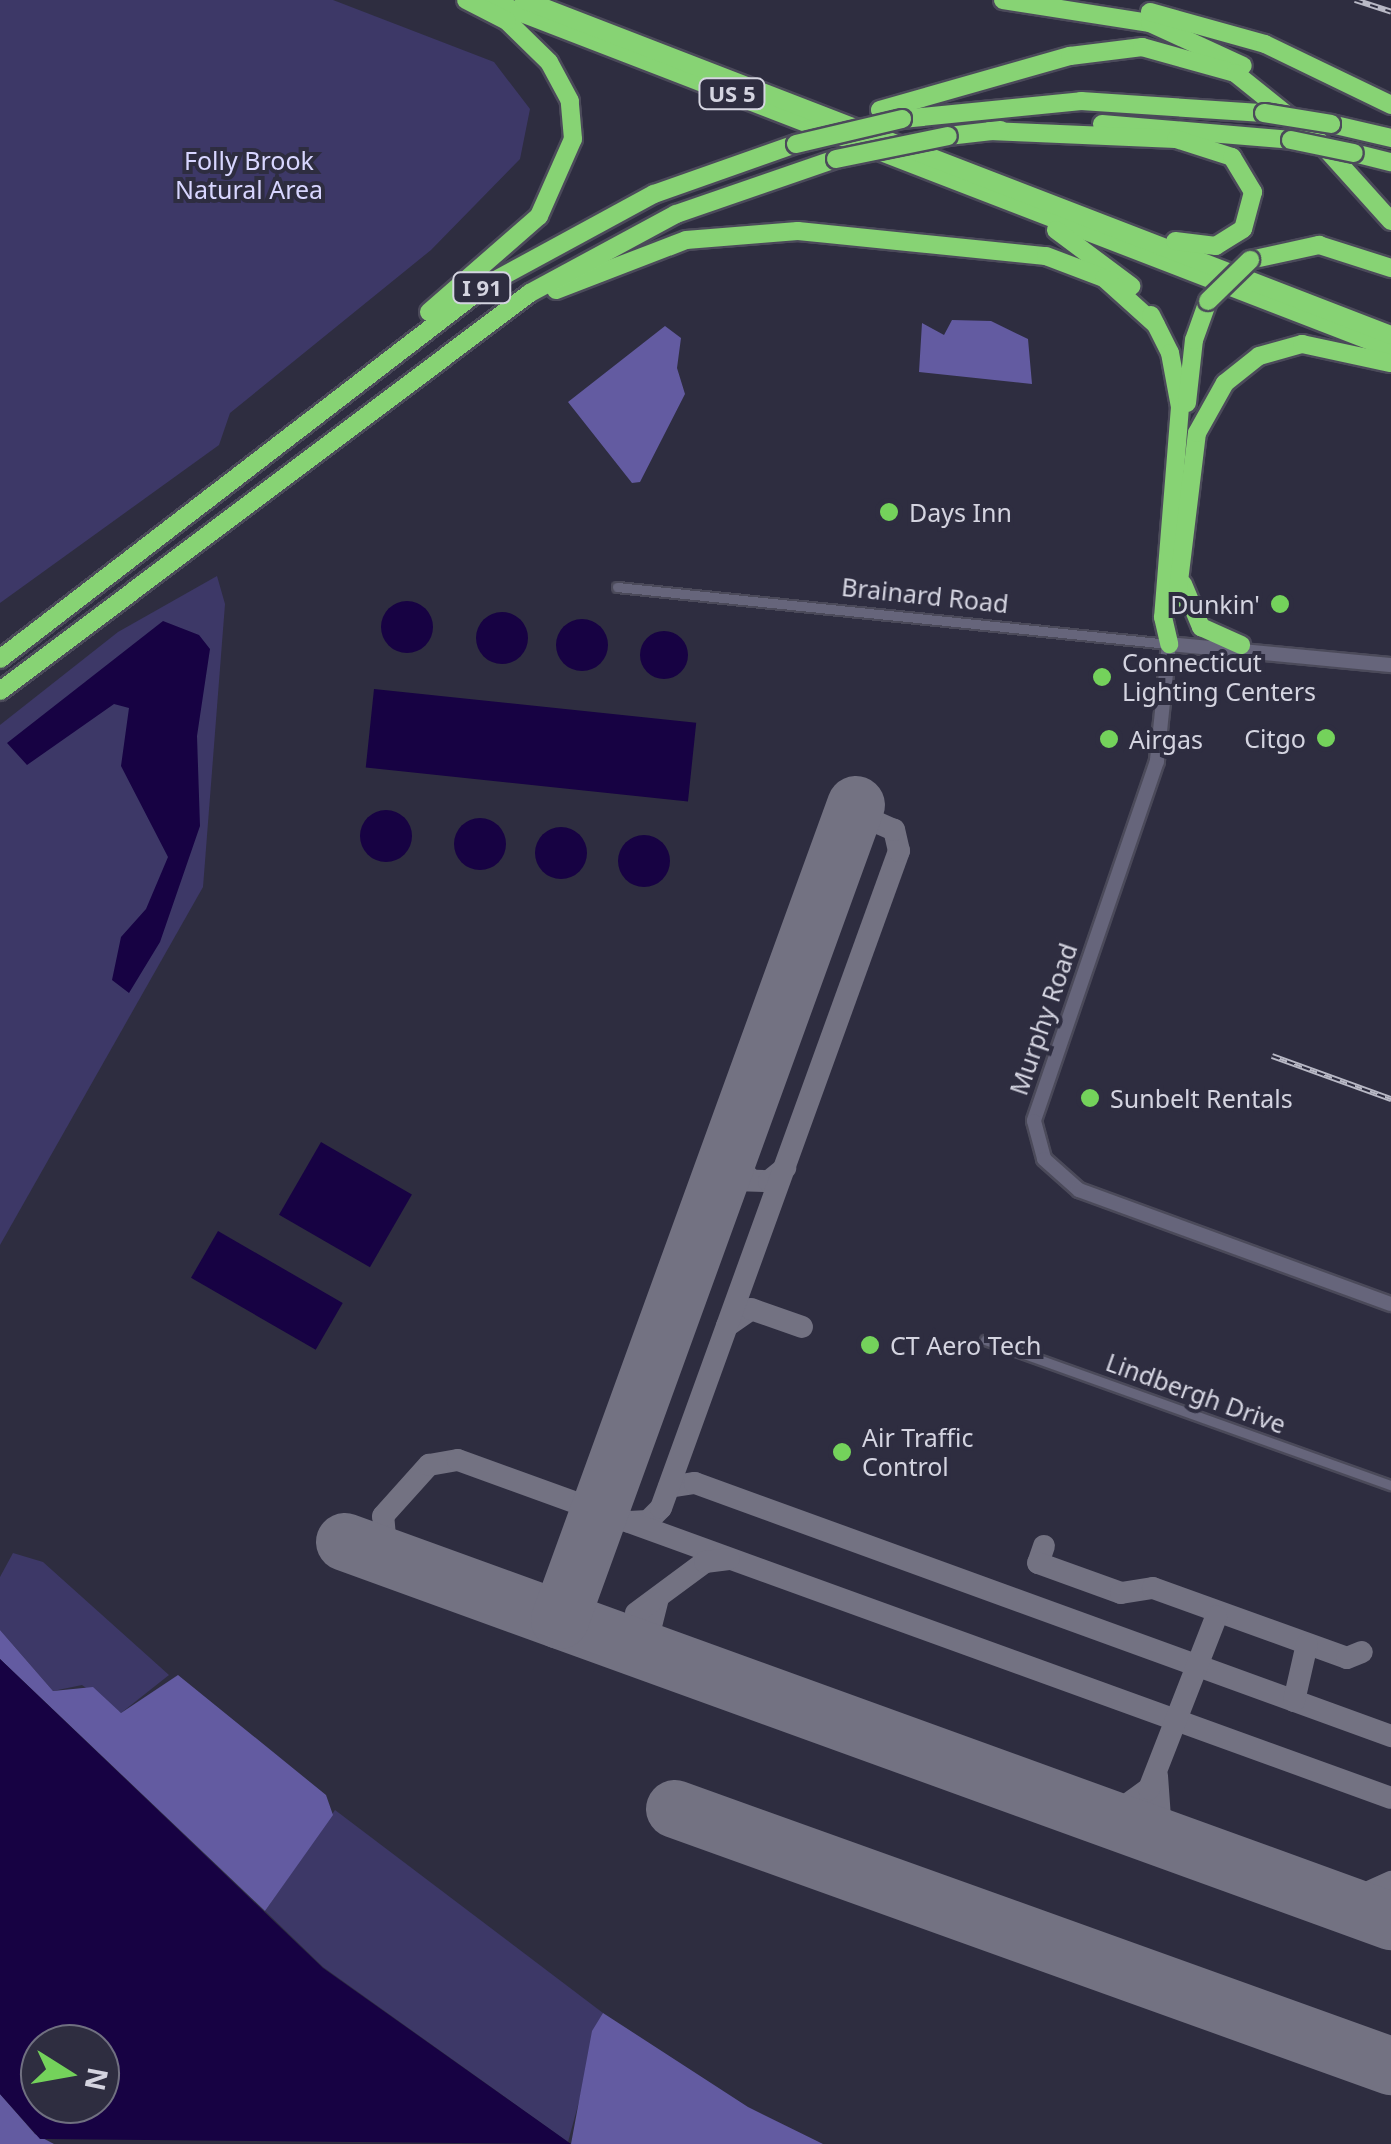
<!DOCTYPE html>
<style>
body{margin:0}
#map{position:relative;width:1391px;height:2144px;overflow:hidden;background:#2e2d40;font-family:"Noto Sans",sans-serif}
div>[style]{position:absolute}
.green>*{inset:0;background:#3d3867}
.forest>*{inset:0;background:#635ba1}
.water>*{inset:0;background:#170243;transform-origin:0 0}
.round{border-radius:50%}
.taxiway>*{height:22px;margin:-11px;padding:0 11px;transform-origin:11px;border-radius:11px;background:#737282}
.runway>*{height:58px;margin:-29px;padding:0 29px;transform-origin:29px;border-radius:29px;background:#737282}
.roads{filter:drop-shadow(2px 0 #4b4a5a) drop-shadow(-2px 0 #4b4a5a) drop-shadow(0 2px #4b4a5a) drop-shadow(0 -2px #4b4a5a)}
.street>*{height:9px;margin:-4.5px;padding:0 4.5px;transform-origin:4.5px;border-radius:4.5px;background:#66657b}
.secondary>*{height:14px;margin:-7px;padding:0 7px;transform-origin:7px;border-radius:7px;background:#66657b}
.highway>*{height:18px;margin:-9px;padding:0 9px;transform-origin:9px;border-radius:9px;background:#87d374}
.rail>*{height:6px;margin-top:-3px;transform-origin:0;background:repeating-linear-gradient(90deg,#2e2d40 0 8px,#b8b8c5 0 16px);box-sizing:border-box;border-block:2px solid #b8b8c5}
.bridges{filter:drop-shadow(2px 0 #4b4a5a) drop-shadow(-2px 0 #4b4a5a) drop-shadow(0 2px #4b4a5a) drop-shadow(0 -2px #4b4a5a)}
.highway-bridge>*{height:18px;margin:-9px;padding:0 9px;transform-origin:9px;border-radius:9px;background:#87d374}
.dots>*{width:28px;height:28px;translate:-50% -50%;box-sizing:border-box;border:5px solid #2e2d40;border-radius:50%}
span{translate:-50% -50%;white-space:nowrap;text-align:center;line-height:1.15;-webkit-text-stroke:8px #2e2d40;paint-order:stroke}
.shield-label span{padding:2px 8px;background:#2e2d40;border:2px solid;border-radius:8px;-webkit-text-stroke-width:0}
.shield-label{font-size:22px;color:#d4d4e0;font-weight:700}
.park-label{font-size:25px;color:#d8d6ff}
.poi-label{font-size:25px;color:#d4d4e0}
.left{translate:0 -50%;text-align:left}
.right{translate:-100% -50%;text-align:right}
.street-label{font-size:25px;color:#d4d4e0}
.north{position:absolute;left:20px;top:2024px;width:100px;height:100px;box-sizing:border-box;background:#2e2d40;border:2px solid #707080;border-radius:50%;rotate:101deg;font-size:28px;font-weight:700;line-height:40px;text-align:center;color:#d4d4e0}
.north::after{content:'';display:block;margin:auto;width:35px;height:45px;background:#74d25b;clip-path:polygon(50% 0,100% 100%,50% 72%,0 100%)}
</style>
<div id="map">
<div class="green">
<i style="clip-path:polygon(0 0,333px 0,494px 62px,530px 109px,520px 159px,431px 250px,230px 413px,219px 445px,0 603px)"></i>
<i style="clip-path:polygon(217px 576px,225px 604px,203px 887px,0 1245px,0 725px,118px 632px)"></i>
<i style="clip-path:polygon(13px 1553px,43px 1562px,169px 1675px,121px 1713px,82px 1685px,53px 1691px,0 1630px,0 1577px)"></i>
<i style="clip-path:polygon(335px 1810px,603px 2013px,568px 2142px,323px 1967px,265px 1911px)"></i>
</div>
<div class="forest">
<i style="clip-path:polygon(952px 320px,991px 321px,1028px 339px,1032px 384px,919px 372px,922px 323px,944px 335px)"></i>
<i style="clip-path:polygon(665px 326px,681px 338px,677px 368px,685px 394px,640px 482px,632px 483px,568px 402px)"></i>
<i style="clip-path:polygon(0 1630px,53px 1691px,93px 1687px,121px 1713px,178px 1675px,326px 1795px,333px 1815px,265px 1911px,0 1659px)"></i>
<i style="clip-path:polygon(603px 2013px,748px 2107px,823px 2144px,571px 2144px,592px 2031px)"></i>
<i style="clip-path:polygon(0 2094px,35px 2134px,54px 2144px,0 2144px)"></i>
</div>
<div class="water">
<i class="round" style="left:381px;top:601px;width:52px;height:52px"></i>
<i class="round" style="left:476px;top:612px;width:52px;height:52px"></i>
<i class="round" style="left:556px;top:619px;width:52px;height:52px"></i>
<i style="clip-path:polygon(163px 621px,199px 635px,210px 649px,197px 736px,200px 826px,160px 942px,129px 993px,112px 980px,121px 937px,146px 909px,168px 857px,121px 766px,129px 708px,114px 704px,27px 765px,7px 743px)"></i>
<i class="round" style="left:640px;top:631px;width:48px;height:48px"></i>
<i style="left:374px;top:689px;width:324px;height:79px;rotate:6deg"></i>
<i class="round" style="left:360px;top:810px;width:52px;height:52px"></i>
<i class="round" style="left:454px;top:818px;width:52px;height:52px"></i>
<i class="round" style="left:535px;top:827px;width:52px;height:52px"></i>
<i class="round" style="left:618px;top:835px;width:52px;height:52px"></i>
<i style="left:321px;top:1142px;width:105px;height:84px;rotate:30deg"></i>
<i style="left:218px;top:1231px;width:144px;height:54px;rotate:30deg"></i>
<i style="clip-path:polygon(evenodd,0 1659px,323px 1968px,571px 2144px,40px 2139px,0 2094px,0 1659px,40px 2044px,100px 2044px,100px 2104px,40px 2104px,40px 2044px)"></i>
</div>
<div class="taxiway">
<i style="left:733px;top:1140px;width:25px;rotate:81deg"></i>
<i style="left:737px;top:1165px;width:19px;rotate:47deg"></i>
<i style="left:713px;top:1196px;width:26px;rotate:-39deg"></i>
<i style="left:733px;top:1180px;width:36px;rotate:2deg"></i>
<i style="left:769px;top:1181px;width:21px;rotate:-39deg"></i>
<i style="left:727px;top:1326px;width:29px;rotate:-35deg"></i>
<i style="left:751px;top:1309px;width:54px;rotate:19.4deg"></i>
<i style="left:669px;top:1487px;width:26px;rotate:-9deg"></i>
<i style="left:695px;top:1483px;width:741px;rotate:19.98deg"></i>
<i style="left:629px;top:1522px;width:19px;rotate:-3deg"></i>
<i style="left:648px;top:1521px;width:18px;rotate:-45deg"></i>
<i style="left:661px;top:1508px;width:699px;rotate:-70.09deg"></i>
<i style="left:899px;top:851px;width:22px;rotate:-103deg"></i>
<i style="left:894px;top:830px;width:45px;rotate:-156.3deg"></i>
<i style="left:1044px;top:1546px;width:18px;rotate:109deg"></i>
<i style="left:1038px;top:1563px;width:88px;rotate:19.9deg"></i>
<i style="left:1121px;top:1593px;width:32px;rotate:-9deg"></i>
<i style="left:1153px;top:1588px;width:206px;rotate:19.8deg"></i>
<i style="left:1347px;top:1658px;width:16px;rotate:-22deg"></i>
<i style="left:413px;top:1566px;width:32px;rotate:-146deg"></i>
<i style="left:386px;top:1548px;width:32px;rotate:-95deg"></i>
<i style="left:383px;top:1516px;width:69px;rotate:-48deg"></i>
<i style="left:429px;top:1465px;width:29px;rotate:-10deg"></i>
<i style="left:458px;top:1460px;width:992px;rotate:19.91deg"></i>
<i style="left:658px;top:1598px;width:37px;rotate:104deg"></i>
<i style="left:649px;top:1634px;width:40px;rotate:44deg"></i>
<i style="left:636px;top:1613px;width:86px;rotate:-36.5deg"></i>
<i style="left:705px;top:1562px;width:24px;rotate:-7deg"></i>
<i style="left:1294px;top:1701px;width:58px;rotate:-77.2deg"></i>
<i style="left:1157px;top:1776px;width:42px;rotate:85.9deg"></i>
<i style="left:1160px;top:1818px;width:45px;rotate:44.1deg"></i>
<i style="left:1078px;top:1808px;width:43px;rotate:1.3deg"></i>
<i style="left:1121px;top:1809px;width:34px;rotate:-36deg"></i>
<i style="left:1149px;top:1789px;width:185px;rotate:-68.7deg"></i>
<i style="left:1322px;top:1896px;width:31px;rotate:6deg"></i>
<i style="left:1353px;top:1899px;width:42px;rotate:-24.1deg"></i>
</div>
<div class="runway">
<i style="left:345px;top:1542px;width:1113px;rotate:19.92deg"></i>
<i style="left:560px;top:1620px;width:867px;rotate:-70.04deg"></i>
<i style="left:675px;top:1809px;width:761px;rotate:19.75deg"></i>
</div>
<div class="roads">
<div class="street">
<i style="left:617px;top:587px;width:555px;rotate:5.9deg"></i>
<i style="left:985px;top:1340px;width:431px;rotate:19.7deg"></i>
</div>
<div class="secondary">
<i style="left:1391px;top:665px;width:223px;rotate:-174.6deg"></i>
<i style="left:1169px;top:644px;width:118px;rotate:95.9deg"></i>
<i style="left:1157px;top:761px;width:380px;rotate:108.9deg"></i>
<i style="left:1034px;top:1121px;width:39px;rotate:75deg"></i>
<i style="left:1044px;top:1159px;width:47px;rotate:41.5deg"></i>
<i style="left:1079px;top:1190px;width:332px;rotate:20.1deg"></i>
</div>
<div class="highway">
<i style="left:488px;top:0;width:968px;rotate:21.13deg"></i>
<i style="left:524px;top:0;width:929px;rotate:21.13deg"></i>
<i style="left:1003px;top:0;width:149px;rotate:8.9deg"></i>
<i style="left:1150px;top:23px;width:102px;rotate:24.8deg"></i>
<i style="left:1150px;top:12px;width:119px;rotate:15.5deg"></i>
<i style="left:1265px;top:44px;width:140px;rotate:25.8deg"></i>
<i style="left:880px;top:110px;width:198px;rotate:-15.9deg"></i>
<i style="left:1070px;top:56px;width:73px;rotate:-7.1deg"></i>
<i style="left:1142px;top:47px;width:97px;rotate:15.6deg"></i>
<i style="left:1235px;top:73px;width:105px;rotate:38.8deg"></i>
<i style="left:902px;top:119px;width:180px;rotate:-5.7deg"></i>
<i style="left:1081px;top:101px;width:183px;rotate:3.8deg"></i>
<i style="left:1102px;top:124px;width:190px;rotate:4.8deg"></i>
<i style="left:1331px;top:124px;width:62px;rotate:13.1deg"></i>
<i style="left:990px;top:131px;width:186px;rotate:2.5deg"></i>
<i style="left:1176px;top:139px;width:59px;rotate:17.8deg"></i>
<i style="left:1232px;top:157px;width:41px;rotate:59deg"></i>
<i style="left:1253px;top:192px;width:38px;rotate:105deg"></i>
<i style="left:1243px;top:229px;width:32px;rotate:148deg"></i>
<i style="left:1216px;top:246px;width:41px;rotate:-173deg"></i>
<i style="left:948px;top:136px;width:53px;rotate:-6.5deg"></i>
<i style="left:1318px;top:140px;width:109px;rotate:48deg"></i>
<i style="left:1354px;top:153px;width:38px;rotate:14deg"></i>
<i style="left:1056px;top:230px;width:94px;rotate:36.7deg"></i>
<i style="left:1250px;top:260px;width:71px;rotate:-12.3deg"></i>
<i style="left:1319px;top:245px;width:76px;rotate:17.7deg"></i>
<i style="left:556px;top:290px;width:139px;rotate:-21deg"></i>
<i style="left:686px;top:240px;width:112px;rotate:-4.6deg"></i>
<i style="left:798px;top:231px;width:249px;rotate:5.8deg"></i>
<i style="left:1046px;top:256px;width:62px;rotate:20.8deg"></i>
<i style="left:1104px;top:278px;width:70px;rotate:42.1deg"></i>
<i style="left:429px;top:312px;width:146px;rotate:-41.1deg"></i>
<i style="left:539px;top:216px;width:84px;rotate:-66.2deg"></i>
<i style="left:573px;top:139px;width:38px;rotate:-95deg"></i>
<i style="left:570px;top:101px;width:44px;rotate:-118.3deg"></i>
<i style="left:549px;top:62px;width:59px;rotate:-135.7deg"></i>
<i style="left:507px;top:21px;width:46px;rotate:-152.9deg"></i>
<i style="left:1151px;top:315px;width:42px;rotate:63.4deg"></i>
<i style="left:1170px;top:353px;width:55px;rotate:79.5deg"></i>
<i style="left:1180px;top:407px;width:211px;rotate:94.6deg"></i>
<i style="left:1163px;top:617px;width:28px;rotate:77deg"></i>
<i style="left:1187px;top:403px;width:63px;rotate:-83.7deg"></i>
<i style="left:1194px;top:340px;width:41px;rotate:-70.3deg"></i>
<i style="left:1183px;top:584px;width:47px;rotate:67.3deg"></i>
<i style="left:1201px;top:627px;width:44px;rotate:24.2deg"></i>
<i style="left:1177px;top:598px;width:166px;rotate:-83.1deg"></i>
<i style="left:1197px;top:433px;width:57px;rotate:-60.8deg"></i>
<i style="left:1225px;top:383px;width:43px;rotate:-38.5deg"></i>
<i style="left:1259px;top:356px;width:45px;rotate:-15.6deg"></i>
<i style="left:1302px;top:344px;width:91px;rotate:12.1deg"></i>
<i style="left:0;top:659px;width:615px;rotate:-37.54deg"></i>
<i style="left:488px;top:284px;width:189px;rotate:-28.5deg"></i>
<i style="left:654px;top:194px;width:151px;rotate:-19.4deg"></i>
<i style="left:0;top:691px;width:663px;rotate:-36.9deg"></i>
<i style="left:530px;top:293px;width:166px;rotate:-28.4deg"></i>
<i style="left:676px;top:214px;width:169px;rotate:-19deg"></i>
</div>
</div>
<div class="rail">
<i style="left:1355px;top:0;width:38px;rotate:18deg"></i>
<i style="left:1272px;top:1056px;width:127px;rotate:19.9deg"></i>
</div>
<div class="bridges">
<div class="highway-bridge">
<i style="left:1264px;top:113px;width:68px;rotate:9.3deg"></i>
<i style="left:1291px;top:140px;width:64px;rotate:11.7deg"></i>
<i style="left:796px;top:144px;width:109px;rotate:-13.3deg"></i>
<i style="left:836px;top:159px;width:114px;rotate:-11.6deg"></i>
<i style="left:1208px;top:301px;width:59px;rotate:-44.3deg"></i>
</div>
</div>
<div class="dots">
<i style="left:889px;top:512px;background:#74d25b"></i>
<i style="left:1280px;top:604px;background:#74d25b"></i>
<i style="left:1102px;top:677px;background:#74d25b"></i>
<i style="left:1326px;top:738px;background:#74d25b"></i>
<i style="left:1109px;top:739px;background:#74d25b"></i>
<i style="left:1090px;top:1098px;background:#74d25b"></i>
<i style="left:870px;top:1345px;background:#74d25b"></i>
<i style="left:842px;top:1452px;background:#74d25b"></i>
</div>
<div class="shield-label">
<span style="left:732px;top:94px">US 5</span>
<span style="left:482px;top:288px">I 91</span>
</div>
<div class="park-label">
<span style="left:249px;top:175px">Folly Brook<br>Natural Area</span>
</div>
<div class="poi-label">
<span class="left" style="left:909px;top:512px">Days Inn</span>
<span class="right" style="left:1260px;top:604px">Dunkin'</span>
<span class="left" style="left:1122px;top:677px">Connecticut<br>Lighting Centers</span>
<span class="right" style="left:1306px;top:738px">Citgo</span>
<span class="left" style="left:1129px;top:739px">Airgas</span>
<span class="left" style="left:1110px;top:1098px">Sunbelt Rentals</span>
<span class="left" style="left:890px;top:1345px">CT Aero Tech</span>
<span class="left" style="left:862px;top:1452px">Air Traffic<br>Control</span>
</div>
<div class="street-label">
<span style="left:925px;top:595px;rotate:6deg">Brainard Road</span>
<span style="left:1043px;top:1019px;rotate:-71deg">Murphy Road</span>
<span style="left:1196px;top:1393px;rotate:20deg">Lindbergh Drive</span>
</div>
<div class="north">N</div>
</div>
